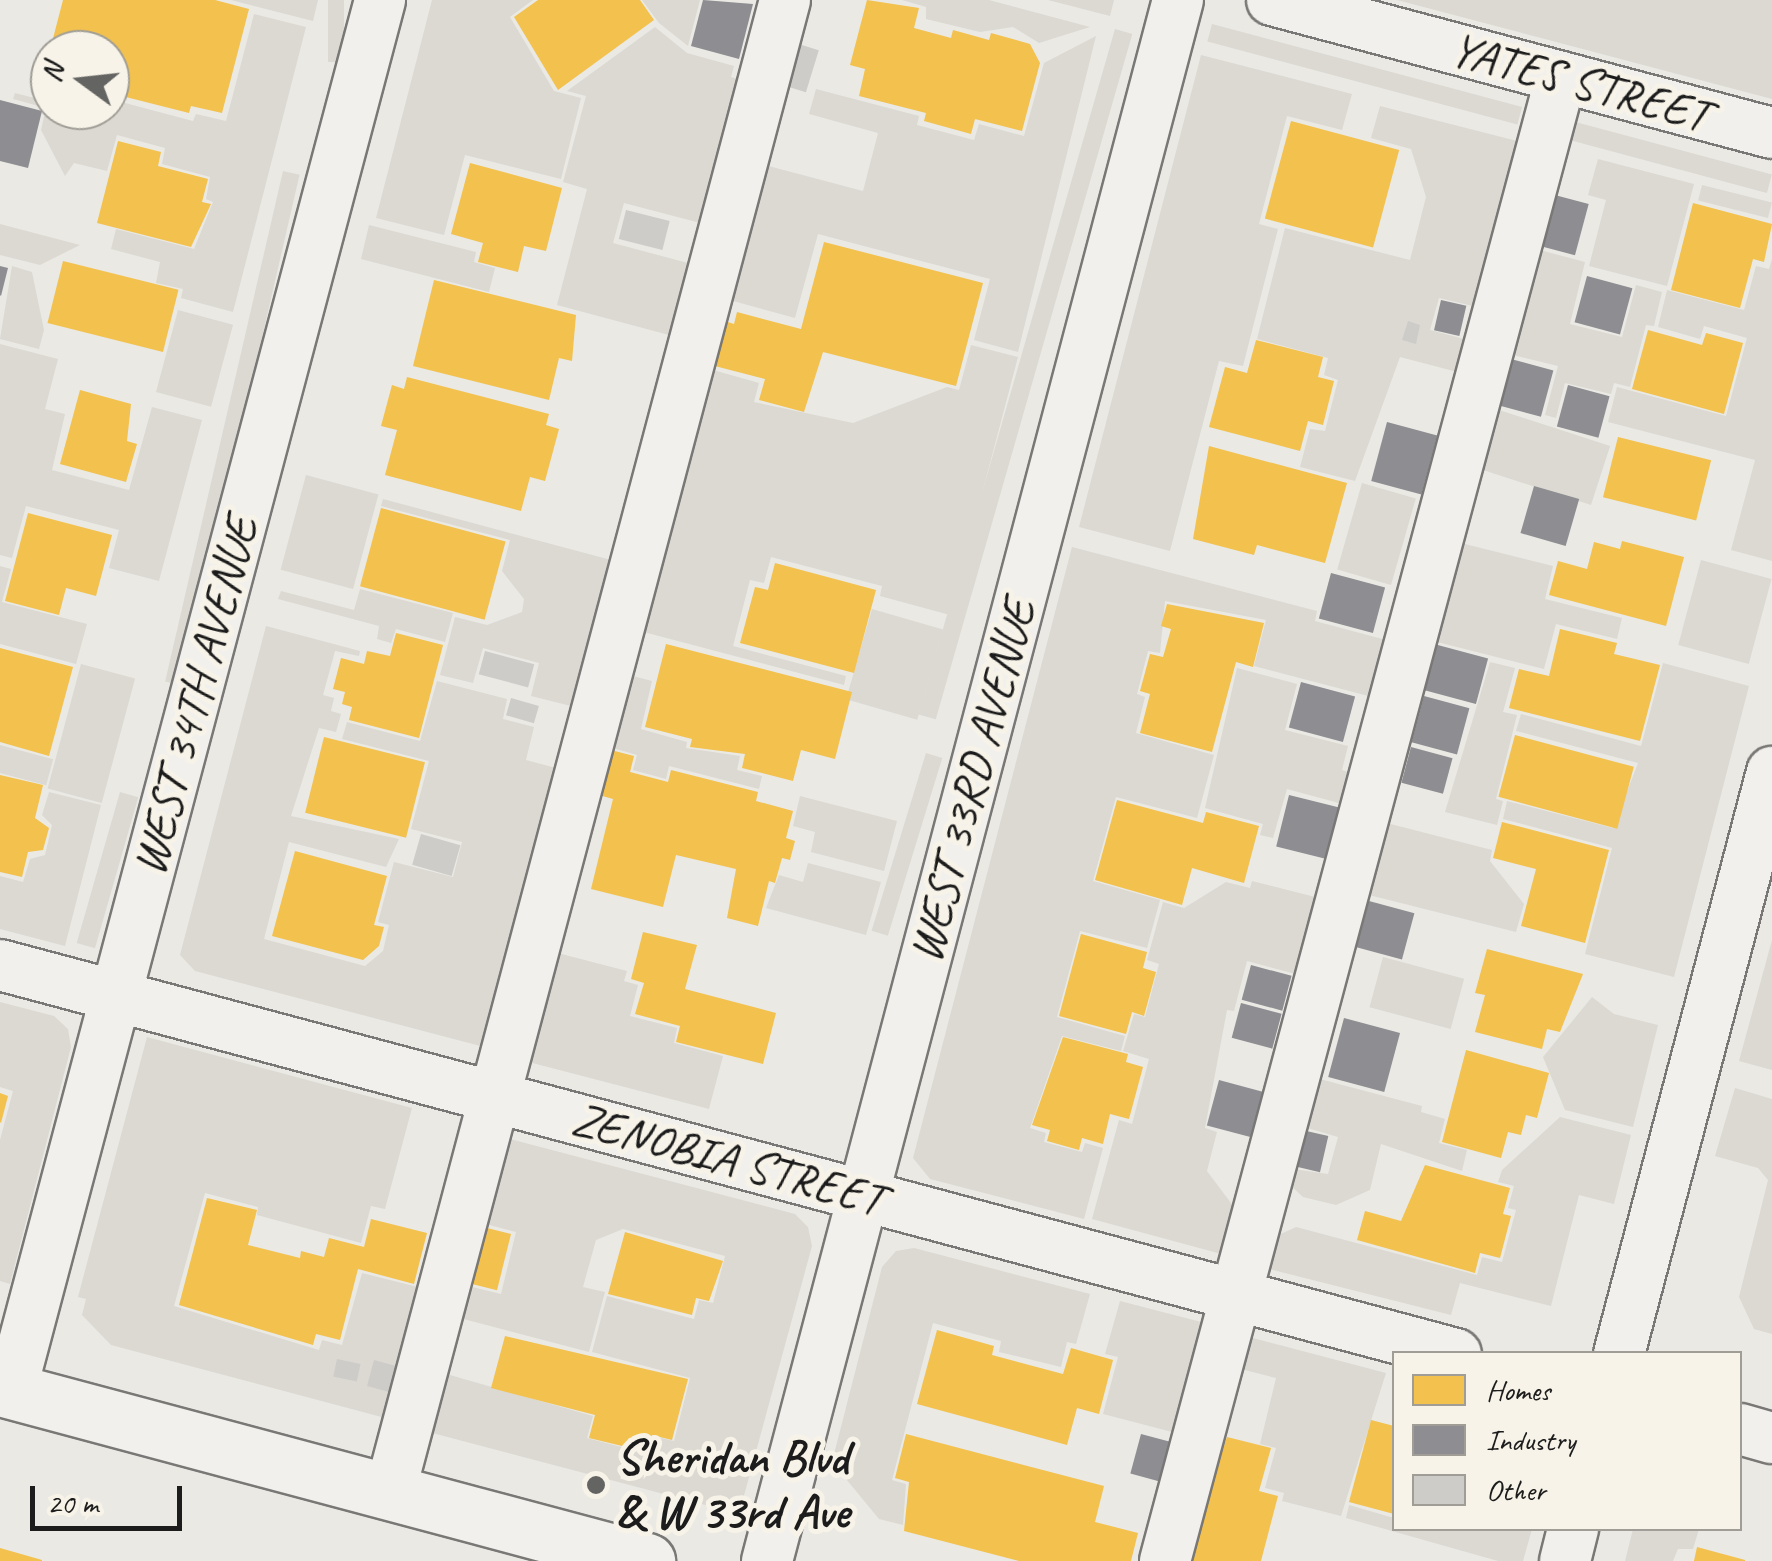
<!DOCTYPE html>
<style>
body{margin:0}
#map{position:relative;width:1772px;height:1561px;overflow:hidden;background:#eae9e4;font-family:Caveat,sans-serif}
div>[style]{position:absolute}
.built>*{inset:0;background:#dbd9d2;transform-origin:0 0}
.homes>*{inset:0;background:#f2c14e;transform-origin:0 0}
.industry>*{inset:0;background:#8d8d92;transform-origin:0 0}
.building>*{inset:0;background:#cdccc9;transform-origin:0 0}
.roads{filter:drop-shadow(2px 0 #797876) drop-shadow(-2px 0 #797876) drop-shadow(0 2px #797876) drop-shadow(0 -2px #797876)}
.minor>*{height:50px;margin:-25px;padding:0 25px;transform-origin:25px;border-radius:25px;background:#f1f0ec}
.major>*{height:55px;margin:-27.5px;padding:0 27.5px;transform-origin:27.5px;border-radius:27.5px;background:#f1f0ec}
.dots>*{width:28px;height:28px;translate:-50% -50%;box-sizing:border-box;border:5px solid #f7f3e8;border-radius:50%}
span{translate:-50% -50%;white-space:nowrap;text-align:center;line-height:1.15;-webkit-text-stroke:10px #f7f3e8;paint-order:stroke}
.street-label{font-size:48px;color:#1c1c1c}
.poi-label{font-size:48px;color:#1c1c1c;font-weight:700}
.left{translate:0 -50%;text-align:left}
.legend{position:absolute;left:1392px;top:1351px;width:350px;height:180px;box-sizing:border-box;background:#f7f3e8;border:2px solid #9f9d96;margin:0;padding:12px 18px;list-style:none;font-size:30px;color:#1c1c1c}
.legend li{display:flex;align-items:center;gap:20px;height:50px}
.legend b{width:50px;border:2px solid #9f9d96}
.north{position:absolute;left:30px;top:30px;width:100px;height:100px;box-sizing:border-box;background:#f7f3e8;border:2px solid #9f9d96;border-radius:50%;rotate:285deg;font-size:28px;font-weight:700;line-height:40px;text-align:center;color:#1c1c1c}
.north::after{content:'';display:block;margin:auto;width:35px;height:45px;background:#646462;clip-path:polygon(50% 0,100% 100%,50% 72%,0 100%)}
.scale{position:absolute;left:30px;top:1486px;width:152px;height:45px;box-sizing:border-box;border:5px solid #1c1c1c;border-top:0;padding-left:12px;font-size:30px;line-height:35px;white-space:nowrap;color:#1c1c1c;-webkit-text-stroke:8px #f7f3e8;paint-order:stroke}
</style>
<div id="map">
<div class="built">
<i style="clip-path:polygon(231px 0,318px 0,313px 21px)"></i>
<i style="left:328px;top:0;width:16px;height:62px"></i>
<i style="clip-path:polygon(432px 0,533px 0,510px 17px,554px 91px,581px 98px,561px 179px,465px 155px,444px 235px,376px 218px)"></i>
<i style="clip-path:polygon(642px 0,700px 0,688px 46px,659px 23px)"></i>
<i style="clip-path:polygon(902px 0,989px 0,1090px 27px,1039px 43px,1013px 27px,980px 32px,926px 19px,926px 7px)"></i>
<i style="clip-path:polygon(1048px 0,1114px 0,1110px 16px)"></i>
<i style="clip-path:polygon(1397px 0,1772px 0,1772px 99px)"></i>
<i style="clip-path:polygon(254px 14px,306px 27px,233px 312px,181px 298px,183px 289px,156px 283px,160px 262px,111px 249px,116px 229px,194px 249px,213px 202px,206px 199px,210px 177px,162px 164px,165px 148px,117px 135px,107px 171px,74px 163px,65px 176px,41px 130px,46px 108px,13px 99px,15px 93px,42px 100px,49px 74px,50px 110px,110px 110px,110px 99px,193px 121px,196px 114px,226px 121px)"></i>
<i style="left:1212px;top:24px;width:321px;height:18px;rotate:15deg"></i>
<i style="clip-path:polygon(655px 27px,687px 53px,734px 66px,731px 77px,741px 80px,704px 224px,624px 203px,613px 243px,688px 263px,669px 335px,557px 305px,587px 189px,563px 182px,586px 96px,567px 91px)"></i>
<i style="left:1115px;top:29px;width:18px;height:713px;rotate:16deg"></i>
<i style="clip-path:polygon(1096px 36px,1018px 352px,974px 340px,990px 279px,818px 234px,795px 318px,726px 299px,761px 164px,863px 191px,878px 133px,809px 114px,816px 89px,919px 116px,917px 125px,974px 140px,979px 124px,1024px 136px,1044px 63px)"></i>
<i style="clip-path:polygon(1201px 55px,1352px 94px,1342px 130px,1287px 116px,1259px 224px,1278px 229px,1243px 366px,1219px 361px,1170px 551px,1079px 527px)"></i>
<i style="clip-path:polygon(1380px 106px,1521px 142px,1477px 307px,1439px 298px,1430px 330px,1468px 340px,1461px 373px,1400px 357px,1355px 481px,1300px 467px,1310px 429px,1325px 431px,1338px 380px,1324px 375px,1328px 358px,1257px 339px,1285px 228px,1410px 260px,1426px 197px,1411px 149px,1371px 138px)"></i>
<i style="left:1568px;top:120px;width:211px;height:19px;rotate:15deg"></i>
<i style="clip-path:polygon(1598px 159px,1694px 184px,1667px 286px,1589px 266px,1606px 200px,1588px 195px)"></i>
<i style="left:283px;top:171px;width:17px;height:524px;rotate:13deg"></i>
<i style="left:1702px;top:185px;width:72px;height:16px;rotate:14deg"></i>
<i style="clip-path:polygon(0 224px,80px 245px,40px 265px,0 255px)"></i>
<i style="clip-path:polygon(369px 225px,476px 252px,474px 262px,495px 268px,489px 292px,361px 259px)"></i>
<i style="clip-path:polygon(1536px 249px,1585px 262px,1570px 324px,1622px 337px,1636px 285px,1662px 292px,1654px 326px,1646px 325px,1630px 387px,1614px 383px,1611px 394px,1565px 383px,1556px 418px,1545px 415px,1558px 366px,1509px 354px)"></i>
<i style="clip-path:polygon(1772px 259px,1772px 561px,1731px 550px,1755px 460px,1608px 422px,1617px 387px,1726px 416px,1747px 338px,1704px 326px,1700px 339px,1658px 327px,1667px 290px,1744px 310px,1756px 266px,1769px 269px)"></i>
<i style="clip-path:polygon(12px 266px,32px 272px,44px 330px,39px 349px,0 339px)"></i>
<i style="left:178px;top:310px;width:57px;height:85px;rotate:15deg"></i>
<i style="clip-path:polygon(0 344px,58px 359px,45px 409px,65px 414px,52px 470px,129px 490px,152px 407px,202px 420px,159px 581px,109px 568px,119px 530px,26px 506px,12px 558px,0 555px)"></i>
<i style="clip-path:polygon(971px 345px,1018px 357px,950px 615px,880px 596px,882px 586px,771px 557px,764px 583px,750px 580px,733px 646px,846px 676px,844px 685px,636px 630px,706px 368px,759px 383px,754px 402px,853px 423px,947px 387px,959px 390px)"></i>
<i style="left:1496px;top:409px;width:120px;height:62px;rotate:18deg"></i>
<i style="left:306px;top:475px;width:75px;height:98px;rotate:15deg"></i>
<i style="left:1362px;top:483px;width:56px;height:90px;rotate:16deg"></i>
<i style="clip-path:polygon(383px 499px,615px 561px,575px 707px,531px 696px,539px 663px,483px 648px,473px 683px,440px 675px,455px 617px,487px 625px,522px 612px,524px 599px,502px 571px,510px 540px,381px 506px)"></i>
<i style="clip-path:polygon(1457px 542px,1553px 566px,1545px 599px,1622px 618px,1617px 639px,1556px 624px,1544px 669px,1433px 641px)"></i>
<i style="clip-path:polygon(1072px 547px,1317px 611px,1315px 621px,1390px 641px,1376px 698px,1254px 666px,1266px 620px,1165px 601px,1160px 653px,1148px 651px,1137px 694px,1145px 697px,1136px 733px,1214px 755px,1197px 818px,1116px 797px,1093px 881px,1160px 900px,1147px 948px,1080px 931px,1057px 1017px,1125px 1036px,1121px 1051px,1062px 1036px,1030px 1128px,1046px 1133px,1044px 1142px,1082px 1152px,1085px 1143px,1103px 1148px,1084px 1219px,930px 1179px,913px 1158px)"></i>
<i style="left:1701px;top:560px;width:73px;height:88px;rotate:15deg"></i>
<i style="clip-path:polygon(0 566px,11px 569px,2px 602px,87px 624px,76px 664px,0 644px)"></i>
<i style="clip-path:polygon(360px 589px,453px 613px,445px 642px,396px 629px,391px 643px,377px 639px,379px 626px,278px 599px,281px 591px,354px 610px)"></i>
<i style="left:872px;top:609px;width:74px;height:94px;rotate:16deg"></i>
<i style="clip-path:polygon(266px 626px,360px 651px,359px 656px,335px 651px,323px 695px,334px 698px,331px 711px,341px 714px,336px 732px,319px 728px,291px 816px,399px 839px,386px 867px,289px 842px,264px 939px,365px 966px,383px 951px,389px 925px,378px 922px,394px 862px,453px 877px,462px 842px,411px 829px,429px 761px,342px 739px,347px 722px,420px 741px,437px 681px,507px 699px,503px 719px,534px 727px,526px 760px,560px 769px,488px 1048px,195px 971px,180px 955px)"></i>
<i style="clip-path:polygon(1490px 662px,1515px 668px,1503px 712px,1517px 715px,1496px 799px,1503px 801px,1497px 825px,1445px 812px)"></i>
<i style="clip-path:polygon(1663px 663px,1749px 686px,1674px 977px,1585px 954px,1612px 848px,1503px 819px,1507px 801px,1613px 828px,1638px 763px,1516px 731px,1521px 714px,1641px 746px)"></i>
<i style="left:81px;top:664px;width:56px;height:129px;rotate:15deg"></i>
<i style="clip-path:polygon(1237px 668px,1297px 684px,1285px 730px,1348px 746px,1342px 770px,1354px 774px,1346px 805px,1287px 789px,1273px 838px,1260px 835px,1263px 824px,1205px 808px)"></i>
<i style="clip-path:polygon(625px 674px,652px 681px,641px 729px,687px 742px,686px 748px,740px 756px,737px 770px,762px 776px,759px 789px,669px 766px,666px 779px,633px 770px,637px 755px,606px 746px)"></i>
<i style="left:0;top:745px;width:55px;height:27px;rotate:15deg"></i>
<i style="left:926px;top:753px;width:17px;height:186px;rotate:17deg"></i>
<i style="clip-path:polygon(49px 792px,101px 805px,65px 946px,0 929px,0 876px,23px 882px,30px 859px,45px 855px,52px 825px,42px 815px)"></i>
<i style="left:120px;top:792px;width:19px;height:157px;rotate:16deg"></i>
<i style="clip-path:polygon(800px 796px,897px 821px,884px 871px,811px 852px,815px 832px,793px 826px)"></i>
<i style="clip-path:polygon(1379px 821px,1492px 850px,1490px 861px,1524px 904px,1516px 932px,1361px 893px)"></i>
<i style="clip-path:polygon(808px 863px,881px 882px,866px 935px,766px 908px,779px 875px,803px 882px)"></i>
<i style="clip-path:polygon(1252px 881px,1323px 899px,1303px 976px,1247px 961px,1234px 1011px,1227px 1010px,1205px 1128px,1217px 1132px,1207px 1171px,1237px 1211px,1225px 1255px,1092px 1219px,1119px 1120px,1132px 1124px,1149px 1059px,1123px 1051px,1134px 1014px,1145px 1017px,1159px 964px,1147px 960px,1163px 902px,1184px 908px,1226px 882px,1250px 888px)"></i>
<i style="clip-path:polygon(1772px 940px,1772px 1070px,1739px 1061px)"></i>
<i style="clip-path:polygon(550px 951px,627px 971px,624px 981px,638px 985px,630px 1016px,677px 1028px,674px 1043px,723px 1056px,709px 1109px,521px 1060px)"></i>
<i style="left:1383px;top:957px;width:84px;height:52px;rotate:15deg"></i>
<i style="clip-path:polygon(1592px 997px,1614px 1014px,1658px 1025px,1633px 1127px,1565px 1110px,1543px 1057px)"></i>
<i style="clip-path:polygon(0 1002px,54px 1016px,68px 1029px,71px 1047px,10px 1284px,0 1281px,0 1140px,13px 1091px,0 1087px)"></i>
<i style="clip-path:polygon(147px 1037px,412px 1108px,385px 1209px,371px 1206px,361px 1243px,257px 1215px,258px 1207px,205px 1193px,174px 1306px,319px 1350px,322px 1340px,342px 1345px,362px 1273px,418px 1287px,430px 1243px,435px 1244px,389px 1419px,111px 1345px,82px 1315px,86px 1299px,78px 1297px)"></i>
<i style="clip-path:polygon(1316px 1078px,1422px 1106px,1421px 1112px,1445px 1119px,1439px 1143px,1467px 1150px,1462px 1171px,1381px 1144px,1370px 1190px,1336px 1205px,1303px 1197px,1289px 1184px,1293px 1169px,1328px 1174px,1338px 1137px,1304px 1127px)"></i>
<i style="clip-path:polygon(1735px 1088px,1772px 1099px,1772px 1334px,1754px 1329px,1739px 1297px,1768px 1180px,1758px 1168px,1715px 1156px)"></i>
<i style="clip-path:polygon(1560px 1117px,1631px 1135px,1614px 1204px,1579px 1195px,1551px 1306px,1460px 1283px,1451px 1315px,1265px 1268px,1272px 1238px,1296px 1227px,1477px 1275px,1482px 1257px,1502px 1262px,1516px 1210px,1508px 1208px,1514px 1186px,1498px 1182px,1502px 1170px)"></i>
<i style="clip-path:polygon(510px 1139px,795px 1214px,808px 1227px,812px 1246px,742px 1503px,732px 1512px,421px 1430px,436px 1371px,593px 1416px,587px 1438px,648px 1454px,653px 1436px,674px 1441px,690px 1378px,592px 1352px,607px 1296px,694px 1319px,699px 1300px,713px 1303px,725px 1256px,623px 1229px,596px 1240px,583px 1287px,605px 1292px,589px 1352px,456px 1317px,464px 1285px,501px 1294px,516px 1232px,482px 1223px)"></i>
<i style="clip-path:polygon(914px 1248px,1090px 1294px,1076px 1344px,1067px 1342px,1061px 1367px,999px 1352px,1001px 1341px,933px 1323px,892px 1480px,906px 1484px,903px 1525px,879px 1519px,832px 1462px,882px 1267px,896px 1251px)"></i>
<i style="clip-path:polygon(1120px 1301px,1209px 1324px,1180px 1434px,1103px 1414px,1118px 1357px,1105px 1354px)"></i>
<i style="clip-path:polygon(1245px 1336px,1386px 1373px,1341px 1516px,1282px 1501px,1284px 1493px,1265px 1488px,1276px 1448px,1260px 1444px,1276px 1378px,1237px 1368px)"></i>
<i style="clip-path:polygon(1349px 1505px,1394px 1518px,1394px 1528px,1532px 1529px,1523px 1561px,1498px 1561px,1346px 1518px)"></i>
<i style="clip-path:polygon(1633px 1529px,1633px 1528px,1699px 1529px,1693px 1549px,1678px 1549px,1673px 1561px,1625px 1561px)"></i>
</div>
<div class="homes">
<i style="clip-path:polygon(63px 0,215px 0,249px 9px,222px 113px,191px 106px,189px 113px,110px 93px,110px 50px,50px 50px)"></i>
<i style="clip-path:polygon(538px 0,640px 0,654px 20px,558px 90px,514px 17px)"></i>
<i style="clip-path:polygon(867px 0,919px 8px,914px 28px,951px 38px,953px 30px,989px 40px,991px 33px,1030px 44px,1040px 63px,1022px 131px,975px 119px,971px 134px,924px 121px,926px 113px,859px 96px,865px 69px,850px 65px)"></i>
<i style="left:1291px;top:121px;width:112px;height:101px;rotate:15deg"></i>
<i style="clip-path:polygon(118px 141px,161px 152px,158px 166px,208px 179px,202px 202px,211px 204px,191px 247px,97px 223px)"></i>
<i style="clip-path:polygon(470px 163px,562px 188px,546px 251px,524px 246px,518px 272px,478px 262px,483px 243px,451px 234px)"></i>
<i style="clip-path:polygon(1693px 203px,1772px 224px,1764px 262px,1753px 259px,1740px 308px,1671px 290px)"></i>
<i style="clip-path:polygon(824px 242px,983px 283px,956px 386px,823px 352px,804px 412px,759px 400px,765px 379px,707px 364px,718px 319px,734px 324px,737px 312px,801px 329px)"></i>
<i style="left:63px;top:261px;width:119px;height:64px;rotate:14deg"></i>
<i style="clip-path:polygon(434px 280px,576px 315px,572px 361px,559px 358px,549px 400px,413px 366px)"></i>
<i style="clip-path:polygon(1648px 330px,1702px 345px,1706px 333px,1743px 343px,1724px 414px,1632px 389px)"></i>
<i style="clip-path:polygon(1256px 340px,1323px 357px,1318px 377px,1334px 381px,1323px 425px,1308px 421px,1300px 451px,1209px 427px,1225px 367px,1247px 373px)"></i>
<i style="clip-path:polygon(407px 377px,549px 414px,546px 425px,559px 429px,545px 481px,530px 477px,521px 511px,385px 475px,397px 430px,381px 426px,392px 385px,404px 389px)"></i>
<i style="clip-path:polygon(80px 390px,131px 404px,127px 441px,137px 444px,126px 482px,60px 464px)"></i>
<i style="left:1618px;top:437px;width:96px;height:62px;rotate:14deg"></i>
<i style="clip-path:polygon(1209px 446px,1347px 483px,1325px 563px,1257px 545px,1254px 555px,1193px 539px)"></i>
<i style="left:381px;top:508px;width:129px;height:81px;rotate:15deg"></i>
<i style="clip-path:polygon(28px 513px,112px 535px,96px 596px,66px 588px,59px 615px,5px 601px)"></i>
<i style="clip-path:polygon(1622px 541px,1684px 557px,1666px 626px,1549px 595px,1558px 561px,1587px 569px,1594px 542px,1620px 549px)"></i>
<i style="clip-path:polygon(775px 563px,876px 590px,854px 673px,740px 643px,755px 587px,768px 590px)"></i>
<i style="clip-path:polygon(1167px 604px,1264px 623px,1253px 667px,1236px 662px,1212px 752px,1140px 733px,1150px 694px,1140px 691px,1150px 654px,1163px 657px,1171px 629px,1161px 626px)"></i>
<i style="clip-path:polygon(1560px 629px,1617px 643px,1614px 654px,1660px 665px,1640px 741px,1509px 708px,1519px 669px,1549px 676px)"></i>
<i style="clip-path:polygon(396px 633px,443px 645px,419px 738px,349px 720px,352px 707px,342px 704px,345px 692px,333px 689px,341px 658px,364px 664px,367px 651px,390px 656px)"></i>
<i style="clip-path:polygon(666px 644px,852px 692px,835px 759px,801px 750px,793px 781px,742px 768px,745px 754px,690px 747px,692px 739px,645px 727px)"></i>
<i style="clip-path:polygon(0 648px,73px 667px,49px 756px,0 742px)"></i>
<i style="left:1515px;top:735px;width:123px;height:64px;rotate:15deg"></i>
<i style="left:324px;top:737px;width:104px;height:78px;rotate:14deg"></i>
<i style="clip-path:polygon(603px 748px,634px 756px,630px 772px,668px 782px,671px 770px,758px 792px,756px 801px,793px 811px,786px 838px,795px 841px,790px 860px,782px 858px,775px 883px,769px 881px,758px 926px,727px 918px,736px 869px,676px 855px,663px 907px,591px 889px,613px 799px,592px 793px)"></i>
<i style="clip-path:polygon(0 775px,43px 785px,35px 818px,49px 828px,43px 850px,28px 852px,22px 877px,0 872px)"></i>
<i style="clip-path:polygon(1117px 800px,1203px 823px,1206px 812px,1259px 826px,1244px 883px,1192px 868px,1182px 905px,1095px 880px)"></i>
<i style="clip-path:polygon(1502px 822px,1609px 850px,1585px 943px,1521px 926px,1536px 869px,1493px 858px)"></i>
<i style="clip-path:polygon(295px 851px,387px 876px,374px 925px,384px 927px,379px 946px,363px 960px,272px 936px)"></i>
<i style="clip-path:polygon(643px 932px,697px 945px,685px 989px,776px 1013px,763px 1064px,676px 1042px,680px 1026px,635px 1014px,644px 983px,631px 979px)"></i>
<i style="clip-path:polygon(1081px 934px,1147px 952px,1143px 968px,1156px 972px,1144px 1016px,1132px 1012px,1126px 1034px,1059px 1016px)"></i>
<i style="clip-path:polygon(1487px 949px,1583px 974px,1560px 1032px,1547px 1029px,1542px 1049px,1475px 1032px,1485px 995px,1475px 993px)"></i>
<i style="clip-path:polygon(1063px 1037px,1128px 1054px,1126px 1062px,1143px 1067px,1129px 1119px,1110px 1114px,1103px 1144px,1082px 1138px,1079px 1150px,1047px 1141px,1050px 1130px,1032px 1125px)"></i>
<i style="clip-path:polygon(1466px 1050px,1549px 1073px,1537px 1118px,1526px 1115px,1521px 1135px,1508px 1132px,1501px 1158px,1442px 1142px)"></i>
<i style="clip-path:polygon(0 1093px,8px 1096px,1px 1123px,0 1122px)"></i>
<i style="clip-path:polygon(1425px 1165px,1510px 1188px,1503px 1214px,1511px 1216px,1500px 1258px,1480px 1253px,1475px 1273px,1357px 1240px,1365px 1211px,1401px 1221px)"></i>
<i style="clip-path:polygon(207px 1198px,257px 1210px,248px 1245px,300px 1258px,301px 1251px,324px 1257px,329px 1238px,364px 1247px,371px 1219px,427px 1233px,414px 1284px,358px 1269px,340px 1340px,316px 1334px,313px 1345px,179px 1305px)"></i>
<i style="left:479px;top:1226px;width:33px;height:58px;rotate:14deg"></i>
<i style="clip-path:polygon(625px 1232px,723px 1261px,709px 1301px,696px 1298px,692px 1315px,608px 1294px)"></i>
<i style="clip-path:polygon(937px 1330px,994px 1346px,992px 1355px,1063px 1374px,1071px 1348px,1113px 1360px,1099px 1414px,1077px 1408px,1067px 1445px,917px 1404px)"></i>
<i style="clip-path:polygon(505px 1336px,688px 1379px,672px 1440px,652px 1435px,647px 1452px,589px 1438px,595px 1415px,491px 1388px)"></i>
<i style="clip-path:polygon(1371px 1420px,1394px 1426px,1394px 1514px,1349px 1502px)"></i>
<i style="clip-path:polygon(906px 1434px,1104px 1486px,1095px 1522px,1138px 1533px,1131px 1561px,1019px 1561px,904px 1531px,909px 1482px,895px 1478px)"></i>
<i style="clip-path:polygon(1227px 1437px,1271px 1448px,1259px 1491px,1278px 1496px,1261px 1561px,1186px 1561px)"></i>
<i style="clip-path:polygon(1697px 1547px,1745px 1560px,1745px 1561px,1694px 1561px)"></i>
<i style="clip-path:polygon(0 1548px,42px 1560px,42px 1561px,0 1561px)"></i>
</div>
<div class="industry">
<i style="clip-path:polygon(703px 0,753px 4px,739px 59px,691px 46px)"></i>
<i style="clip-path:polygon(0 100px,42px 111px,28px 168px,0 161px)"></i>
<i style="left:1551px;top:194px;width:39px;height:53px;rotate:15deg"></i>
<i style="clip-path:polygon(0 266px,8px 268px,1px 296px,0 295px)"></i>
<i style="left:1587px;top:276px;width:47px;height:48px;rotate:15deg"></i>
<i style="left:1441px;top:300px;width:26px;height:31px;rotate:13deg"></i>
<i style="left:1507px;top:358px;width:48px;height:48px;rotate:15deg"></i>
<i style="left:1568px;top:385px;width:43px;height:43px;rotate:15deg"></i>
<i style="left:1387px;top:422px;width:52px;height:61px;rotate:15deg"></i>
<i style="left:1534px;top:486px;width:47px;height:49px;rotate:16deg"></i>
<i style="left:1331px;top:573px;width:56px;height:47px;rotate:15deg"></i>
<i style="left:1434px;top:644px;width:56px;height:47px;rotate:15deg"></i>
<i style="left:1301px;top:682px;width:56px;height:47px;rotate:15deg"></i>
<i style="left:1424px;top:696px;width:47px;height:48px;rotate:15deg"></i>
<i style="left:1411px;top:747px;width:43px;height:37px;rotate:15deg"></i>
<i style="left:1289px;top:795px;width:58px;height:53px;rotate:14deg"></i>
<i style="left:1369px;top:901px;width:47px;height:48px;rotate:15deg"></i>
<i style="left:1251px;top:965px;width:42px;height:36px;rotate:15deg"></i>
<i style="left:1241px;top:1003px;width:42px;height:36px;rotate:15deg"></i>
<i style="left:1344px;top:1018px;width:58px;height:61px;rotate:15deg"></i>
<i style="left:1219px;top:1080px;width:48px;height:47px;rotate:15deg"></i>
<i style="left:1302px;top:1130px;width:27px;height:37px;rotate:13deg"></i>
<i style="left:1141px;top:1434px;width:35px;height:41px;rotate:15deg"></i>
</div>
<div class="building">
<i style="left:792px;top:42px;width:28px;height:44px;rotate:17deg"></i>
<i style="left:626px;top:210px;width:45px;height:30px;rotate:14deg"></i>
<i style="clip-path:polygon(1408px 321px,1420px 325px,1416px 344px,1402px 340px)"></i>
<i style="left:485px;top:651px;width:51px;height:24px;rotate:15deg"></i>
<i style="left:511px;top:698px;width:29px;height:18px;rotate:16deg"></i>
<i style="left:421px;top:834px;width:41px;height:32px;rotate:16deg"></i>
<i style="left:337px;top:1359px;width:24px;height:18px;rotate:12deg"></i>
<i style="left:374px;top:1360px;width:23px;height:27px;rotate:15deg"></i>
</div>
<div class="roads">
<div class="minor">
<i style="left:1272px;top:0;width:517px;rotate:14.9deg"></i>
<i style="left:0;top:965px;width:1507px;rotate:14.96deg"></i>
<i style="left:1619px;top:1354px;width:602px;rotate:-75.27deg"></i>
<i style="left:11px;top:1391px;width:1439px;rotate:-75.14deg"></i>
<i style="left:1740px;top:1429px;width:33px;rotate:16deg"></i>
<i style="left:390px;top:1492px;width:1543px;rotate:-75.17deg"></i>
<i style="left:767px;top:1561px;width:1614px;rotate:-75.25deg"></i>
<i style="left:1165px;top:1561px;width:1536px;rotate:-75.06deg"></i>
<i style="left:1565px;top:1561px;width:34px;rotate:-76deg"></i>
</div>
<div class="major">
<i style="left:0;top:1388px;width:670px;rotate:14.97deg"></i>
</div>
</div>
<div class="dots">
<i style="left:596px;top:1485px;background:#646462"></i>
</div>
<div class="street-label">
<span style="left:1580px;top:82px;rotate:15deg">YATES STREET</span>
<span style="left:195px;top:696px;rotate:-75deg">WEST 34TH AVENUE</span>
<span style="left:972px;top:781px;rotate:-75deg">WEST 33RD AVENUE</span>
<span style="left:728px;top:1159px;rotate:15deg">ZENOBIA STREET</span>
</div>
<div class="poi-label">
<span class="left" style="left:616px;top:1485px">Sheridan Blvd<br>&amp; W 33rd Ave</span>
</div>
<ul class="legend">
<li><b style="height:28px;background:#f2c14e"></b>Homes</li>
<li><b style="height:28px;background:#8d8d92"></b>Industry</li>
<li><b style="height:28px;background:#cdccc9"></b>Other</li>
</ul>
<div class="north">N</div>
<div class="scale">20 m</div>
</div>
